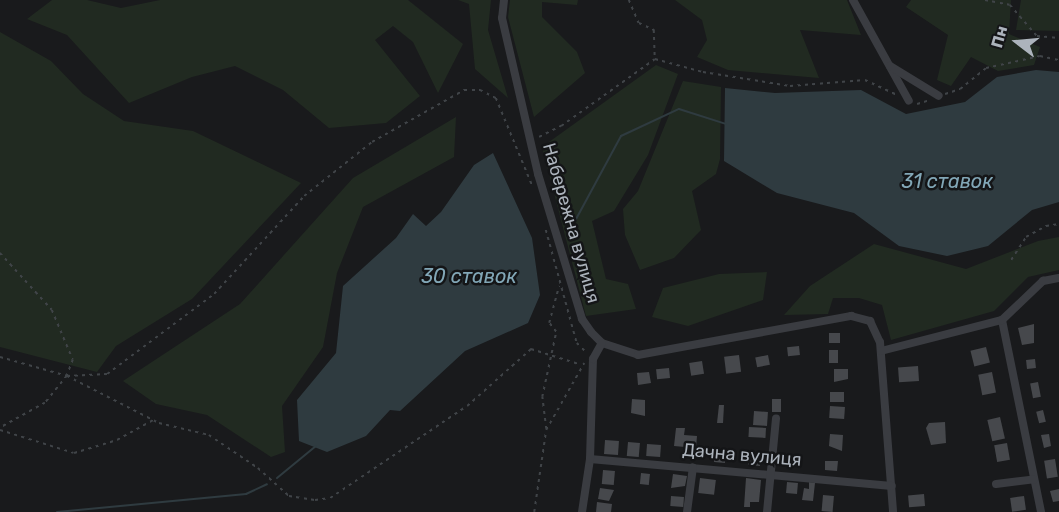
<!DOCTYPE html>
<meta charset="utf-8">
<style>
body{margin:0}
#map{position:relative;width:1059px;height:512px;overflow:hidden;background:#191a1c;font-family:Rubik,sans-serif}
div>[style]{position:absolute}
.green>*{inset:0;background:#212a21}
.water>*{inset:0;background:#2f3b40}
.stream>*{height:2px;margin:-1px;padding:0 1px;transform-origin:1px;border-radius:1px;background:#2f3b40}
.building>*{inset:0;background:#46484c;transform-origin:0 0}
.path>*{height:1.5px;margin-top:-0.75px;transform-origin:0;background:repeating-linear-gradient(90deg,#404448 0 3px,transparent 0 7.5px)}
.minor>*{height:8px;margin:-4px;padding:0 4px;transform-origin:4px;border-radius:4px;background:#3a3c41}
span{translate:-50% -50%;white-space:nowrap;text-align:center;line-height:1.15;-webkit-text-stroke:5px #141517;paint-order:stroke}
.street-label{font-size:18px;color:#acb3bc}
.water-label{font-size:20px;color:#82a7b7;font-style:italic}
.north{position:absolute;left:987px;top:12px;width:60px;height:60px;-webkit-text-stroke:4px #141517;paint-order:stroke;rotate:286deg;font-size:16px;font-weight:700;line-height:24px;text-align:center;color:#acb3bc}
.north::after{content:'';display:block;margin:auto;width:21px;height:27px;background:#acb3bc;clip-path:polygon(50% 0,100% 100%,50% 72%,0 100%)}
</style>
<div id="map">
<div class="green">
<i style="clip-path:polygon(52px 0,87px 0,121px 8px,160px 0,408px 0,463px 44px,438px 93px,413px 42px,393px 26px,375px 40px,420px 96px,386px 123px,329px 128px,283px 90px,235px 66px,192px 77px,129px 103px,67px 35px,27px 19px)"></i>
<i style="clip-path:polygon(458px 0,491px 0,488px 30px,508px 98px,475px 69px,469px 4px)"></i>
<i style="clip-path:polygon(510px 0,578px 0,577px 5px,542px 2px,542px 17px,577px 52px,585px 73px,534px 117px,508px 17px)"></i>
<i style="clip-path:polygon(675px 0,847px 0,861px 35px,800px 30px,819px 78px,728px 70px,697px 57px,707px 40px,702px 20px)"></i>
<i style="clip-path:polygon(911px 0,1011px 0,1009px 34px,1040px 47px,1034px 65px,998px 71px,971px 57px,951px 86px,937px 80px,948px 35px,906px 7px)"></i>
<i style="clip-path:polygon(1021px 0,1059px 0,1059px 31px,1016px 30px)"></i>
<i style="clip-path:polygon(0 32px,51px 61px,83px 94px,124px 121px,193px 131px,301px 183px,192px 299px,116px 346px,97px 372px,0 347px)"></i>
<i style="clip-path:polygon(656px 65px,678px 74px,648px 155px,614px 211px,592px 221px,606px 279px,628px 284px,636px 309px,586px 316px,542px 147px)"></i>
<i style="clip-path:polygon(683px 81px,721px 87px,720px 159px,716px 174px,692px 191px,701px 230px,674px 258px,640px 270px,625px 235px,623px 209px,638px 191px)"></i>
<i style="clip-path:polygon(456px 117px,454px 157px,363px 207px,337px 273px,323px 347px,282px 406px,285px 452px,271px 457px,207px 415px,156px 404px,123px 381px,240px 304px,353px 178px)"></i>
<i style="clip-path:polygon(1059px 237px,1059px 270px,1028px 277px,994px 311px,891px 340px,882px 305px,859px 298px,833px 298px,828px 314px,784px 315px,810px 286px,874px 244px,966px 269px,1038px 241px)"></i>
<i style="clip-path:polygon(767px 272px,763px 300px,688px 326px,652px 317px,663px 288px,719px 274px)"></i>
</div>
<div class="water">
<i style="clip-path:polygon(1036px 70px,1059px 72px,1059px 202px,1032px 210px,988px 246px,947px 256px,899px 246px,854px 213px,777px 193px,724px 161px,725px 88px,775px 93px,861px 90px,906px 114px,965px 102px,997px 77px)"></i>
<i style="clip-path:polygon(493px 153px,532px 238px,540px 295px,528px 323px,465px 351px,400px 411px,390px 410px,366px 436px,327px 452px,299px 441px,297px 400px,336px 353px,343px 286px,396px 238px,413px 214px,426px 226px,441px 212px,474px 165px)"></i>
</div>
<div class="stream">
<i style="left:575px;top:221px;width:97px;rotate:-61.6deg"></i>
<i style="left:621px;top:136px;width:64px;rotate:-25deg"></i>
<i style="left:679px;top:109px;width:49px;rotate:17.7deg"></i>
<i style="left:277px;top:478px;width:50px;rotate:-39.4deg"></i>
<i style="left:57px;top:512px;width:190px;rotate:-5.4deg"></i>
<i style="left:246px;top:494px;width:23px;rotate:-25deg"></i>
</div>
<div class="building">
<i style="clip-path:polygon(1034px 324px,1034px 343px,1022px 345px,1018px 328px)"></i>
<i style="left:840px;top:333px;width:10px;height:11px;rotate:90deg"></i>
<i style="left:799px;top:346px;width:9px;height:12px;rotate:84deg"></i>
<i style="left:986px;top:347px;width:16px;height:16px;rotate:76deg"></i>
<i style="left:829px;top:350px;width:9px;height:13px"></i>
<i style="left:739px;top:355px;width:17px;height:15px;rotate:83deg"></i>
<i style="left:768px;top:355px;width:10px;height:13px;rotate:79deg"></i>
<i style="left:1035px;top:359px;width:9px;height:9px;rotate:84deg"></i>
<i style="left:702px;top:361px;width:13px;height:13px;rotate:81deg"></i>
<i style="left:918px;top:366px;width:15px;height:20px;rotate:86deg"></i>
<i style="left:669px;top:368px;width:10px;height:13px;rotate:84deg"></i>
<i style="clip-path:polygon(834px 369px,848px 369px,848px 379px,834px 382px)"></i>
<i style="clip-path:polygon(649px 372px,651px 383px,638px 385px,637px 373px)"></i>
<i style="left:992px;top:372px;width:21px;height:14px;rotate:79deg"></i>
<i style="left:1038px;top:382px;width:15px;height:8px;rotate:79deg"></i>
<i style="left:830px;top:392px;width:14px;height:10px"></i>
<i style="clip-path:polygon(632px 399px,645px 400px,645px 416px,631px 413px)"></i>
<i style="left:772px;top:399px;width:9px;height:13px"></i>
<i style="clip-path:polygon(719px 405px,724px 405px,723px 423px,717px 423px)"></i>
<i style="left:830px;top:406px;width:15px;height:12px;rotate:4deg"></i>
<i style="left:1043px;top:410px;width:12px;height:7px;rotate:76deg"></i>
<i style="left:754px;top:411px;width:14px;height:14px;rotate:4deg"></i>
<i style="left:1000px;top:417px;width:22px;height:13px;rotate:77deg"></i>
<i style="clip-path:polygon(945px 422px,946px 443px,931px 445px,926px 428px,929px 423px)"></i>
<i style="left:749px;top:427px;width:17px;height:10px;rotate:3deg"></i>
<i style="clip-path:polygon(676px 428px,685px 428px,684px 435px,697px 436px,696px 448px,674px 446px)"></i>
<i style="clip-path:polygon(830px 434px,843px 435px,842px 451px,829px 446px)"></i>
<i style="clip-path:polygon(1049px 434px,1051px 446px,1044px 448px,1041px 435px)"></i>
<i style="left:605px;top:440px;width:14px;height:14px;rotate:4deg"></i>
<i style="left:628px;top:442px;width:12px;height:14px;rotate:5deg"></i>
<i style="left:1007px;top:443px;width:17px;height:13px;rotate:80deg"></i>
<i style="left:647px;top:444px;width:14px;height:12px;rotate:4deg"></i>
<i style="left:715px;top:450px;width:11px;height:12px;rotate:5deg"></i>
<i style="left:749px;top:454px;width:12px;height:11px;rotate:5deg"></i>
<i style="left:1055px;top:459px;width:18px;height:11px;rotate:81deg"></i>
<i style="clip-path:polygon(825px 461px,838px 461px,837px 471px,825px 470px)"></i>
<i style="left:603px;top:470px;width:12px;height:14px;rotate:5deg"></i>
<i style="left:641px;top:473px;width:9px;height:11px;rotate:6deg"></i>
<i style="clip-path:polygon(673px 474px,687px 476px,685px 486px,671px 488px)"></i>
<i style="left:700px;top:478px;width:16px;height:15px;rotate:7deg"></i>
<i style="clip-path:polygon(746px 478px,761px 480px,759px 502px,750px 502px,750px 507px,744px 507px)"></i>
<i style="left:787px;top:482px;width:11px;height:11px;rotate:5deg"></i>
<i style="clip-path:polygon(809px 482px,815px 483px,813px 501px,802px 500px,804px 488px,809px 489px)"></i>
<i style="clip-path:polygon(600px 488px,614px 490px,609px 501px,598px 499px)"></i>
<i style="clip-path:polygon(1059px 489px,1059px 501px,1053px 502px,1050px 491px)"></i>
<i style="left:924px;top:494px;width:12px;height:16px;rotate:85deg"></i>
<i style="left:823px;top:495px;width:11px;height:16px;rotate:5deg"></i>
<i style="left:671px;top:496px;width:13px;height:10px;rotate:4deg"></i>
<i style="left:1024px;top:496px;width:14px;height:14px;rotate:82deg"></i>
<i style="clip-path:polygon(597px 502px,612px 504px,611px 512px,596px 512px)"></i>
</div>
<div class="path">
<i style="left:629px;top:0;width:25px;rotate:67deg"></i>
<i style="left:639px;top:23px;width:17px;rotate:25deg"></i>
<i style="left:654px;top:30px;width:29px;rotate:88deg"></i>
<i style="left:985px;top:0;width:25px;rotate:11deg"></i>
<i style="left:1010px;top:5px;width:41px;rotate:48.9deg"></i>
<i style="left:1037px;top:36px;width:22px;rotate:5deg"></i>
<i style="left:945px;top:94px;width:16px;rotate:-18deg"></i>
<i style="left:960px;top:89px;width:33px;rotate:-39deg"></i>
<i style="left:986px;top:68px;width:55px;rotate:-12.5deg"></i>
<i style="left:1040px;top:56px;width:19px;rotate:12deg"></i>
<i style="left:917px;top:104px;width:14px;rotate:-17deg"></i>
<i style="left:539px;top:137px;width:25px;rotate:-27deg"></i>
<i style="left:561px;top:126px;width:115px;rotate:-35.5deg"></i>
<i style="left:655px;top:59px;width:50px;rotate:15.2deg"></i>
<i style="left:703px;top:72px;width:88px;rotate:9.1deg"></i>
<i style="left:790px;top:86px;width:75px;rotate:-4.6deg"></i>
<i style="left:865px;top:80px;width:35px;rotate:25deg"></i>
<i style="left:546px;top:230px;width:117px;rotate:74.7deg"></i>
<i style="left:577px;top:343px;width:13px;rotate:45deg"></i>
<i style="left:0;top:253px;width:77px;rotate:47.6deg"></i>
<i style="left:52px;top:310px;width:54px;rotate:67.2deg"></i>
<i style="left:73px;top:360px;width:17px;rotate:111deg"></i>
<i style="left:67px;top:376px;width:35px;rotate:129deg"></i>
<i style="left:45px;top:403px;width:51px;rotate:150.9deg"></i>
<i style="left:1011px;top:260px;width:27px;rotate:-57deg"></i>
<i style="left:1026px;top:237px;width:23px;rotate:-29deg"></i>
<i style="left:1046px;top:226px;width:13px;rotate:-9deg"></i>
<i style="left:0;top:357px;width:70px;rotate:15.8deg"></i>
<i style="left:67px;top:376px;width:103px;rotate:27.1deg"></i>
<i style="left:159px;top:423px;width:51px;rotate:13.5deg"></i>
<i style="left:209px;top:435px;width:59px;rotate:34deg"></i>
<i style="left:258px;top:468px;width:42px;rotate:42.1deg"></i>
<i style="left:289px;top:496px;width:26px;rotate:9deg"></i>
<i style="left:315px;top:500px;width:15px;rotate:-8deg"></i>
<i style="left:330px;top:498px;width:165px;rotate:-33.9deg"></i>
<i style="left:467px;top:406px;width:86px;rotate:-41.7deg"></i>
<i style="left:531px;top:349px;width:50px;rotate:17.4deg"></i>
<i style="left:67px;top:376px;width:40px;rotate:-2.9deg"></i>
<i style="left:107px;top:374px;width:134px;rotate:-36.8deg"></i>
<i style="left:214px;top:294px;width:133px;rotate:-47.4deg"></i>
<i style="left:304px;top:196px;width:87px;rotate:-38.5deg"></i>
<i style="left:372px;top:142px;width:106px;rotate:-29.5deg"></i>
<i style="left:464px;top:90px;width:16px"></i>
<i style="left:480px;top:90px;width:18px;rotate:27deg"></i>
<i style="left:496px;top:98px;width:94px;rotate:67.5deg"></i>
<i style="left:546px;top:429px;width:32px;rotate:-97deg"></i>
<i style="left:542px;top:397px;width:66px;rotate:-77.8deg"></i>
<i style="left:556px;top:332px;width:11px;rotate:-128deg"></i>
<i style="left:549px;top:323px;width:38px;rotate:-75deg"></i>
<i style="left:0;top:430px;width:77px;rotate:17.3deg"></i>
<i style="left:74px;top:453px;width:45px;rotate:-16.8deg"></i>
<i style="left:117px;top:440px;width:41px;rotate:-29.1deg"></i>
<i style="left:534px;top:512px;width:83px;rotate:-81.7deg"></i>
<i style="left:546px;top:430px;width:77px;rotate:-60.4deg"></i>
</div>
<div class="minor">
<i style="left:504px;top:0;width:18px;rotate:96deg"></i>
<i style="left:502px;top:18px;width:160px;rotate:77deg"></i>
<i style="left:538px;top:174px;width:152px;rotate:73.1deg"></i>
<i style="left:582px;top:319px;width:16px;rotate:55deg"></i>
<i style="left:591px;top:332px;width:16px;rotate:45deg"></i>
<i style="left:602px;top:343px;width:38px;rotate:18deg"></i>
<i style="left:638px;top:355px;width:217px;rotate:-10.4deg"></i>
<i style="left:851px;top:316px;width:20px;rotate:15deg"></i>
<i style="left:870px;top:321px;width:23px;rotate:65deg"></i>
<i style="left:880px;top:342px;width:170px;rotate:85.6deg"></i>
<i style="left:853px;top:0;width:115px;rotate:61deg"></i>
<i style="left:890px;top:66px;width:57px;rotate:31.5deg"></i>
<i style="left:1002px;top:320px;width:196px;rotate:78.5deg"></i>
<i style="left:881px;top:351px;width:125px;rotate:-14.4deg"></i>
<i style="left:1002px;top:320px;width:57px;rotate:-43.6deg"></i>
<i style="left:1043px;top:281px;width:16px;rotate:-11deg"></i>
<i style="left:590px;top:459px;width:303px;rotate:5.1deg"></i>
<i style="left:996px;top:484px;width:38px;rotate:-7deg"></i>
<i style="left:582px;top:512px;width:54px;rotate:-81.4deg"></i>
<i style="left:590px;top:459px;width:100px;rotate:-88.3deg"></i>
<i style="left:593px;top:359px;width:18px;rotate:-61deg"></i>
<i style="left:687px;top:512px;width:45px;rotate:-82.4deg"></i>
<i style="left:767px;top:512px;width:94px;rotate:-84.5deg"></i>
</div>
<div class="street-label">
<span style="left:571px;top:223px;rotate:74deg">Набережна вулиця</span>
<span style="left:742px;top:455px;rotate:5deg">Дачна вулиця</span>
</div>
<div class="water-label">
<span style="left:947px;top:181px">31 ставок</span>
<span style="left:469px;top:276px">30 ставок</span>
</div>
<div class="north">Пн</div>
</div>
